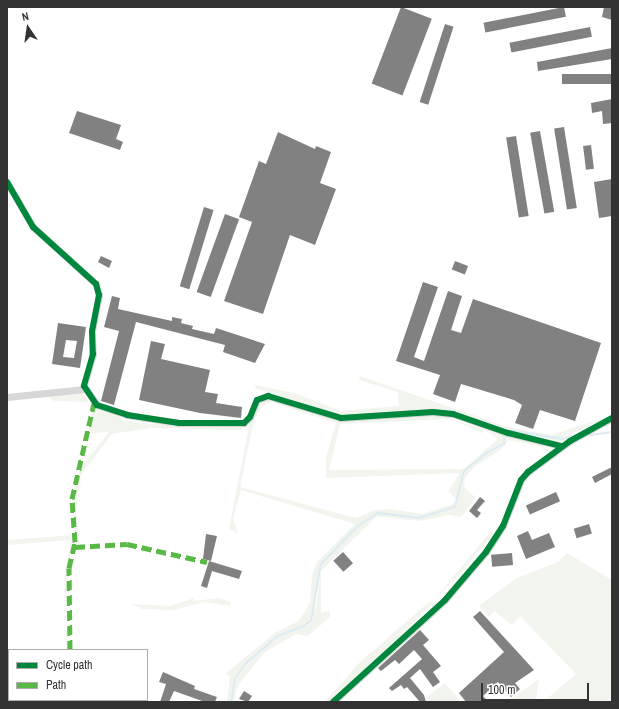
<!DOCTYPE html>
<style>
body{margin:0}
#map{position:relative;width:619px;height:709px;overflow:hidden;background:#fff;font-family:"Archivo Narrow",sans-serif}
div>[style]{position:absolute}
.green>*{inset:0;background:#f1f5ed}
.stream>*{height:2px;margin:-1px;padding:0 1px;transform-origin:1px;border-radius:1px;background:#ddebf3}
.building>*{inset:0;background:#818181;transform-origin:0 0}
.minor>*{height:7px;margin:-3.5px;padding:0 3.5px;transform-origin:3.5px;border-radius:3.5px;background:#d7d7d7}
.quiet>*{height:5px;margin-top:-2.5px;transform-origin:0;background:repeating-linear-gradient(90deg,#58b947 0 10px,transparent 0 15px)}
.cycleway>*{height:6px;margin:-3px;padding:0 3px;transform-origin:3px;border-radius:3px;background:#00873e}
span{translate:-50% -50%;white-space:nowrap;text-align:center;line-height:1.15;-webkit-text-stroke:4px #fff;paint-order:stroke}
.frame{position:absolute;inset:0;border:8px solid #333;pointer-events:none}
.legend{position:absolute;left:8px;top:649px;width:140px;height:52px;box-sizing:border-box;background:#fff;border:1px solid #adadad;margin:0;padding:5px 7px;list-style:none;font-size:12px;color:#333}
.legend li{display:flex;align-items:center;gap:8px;height:20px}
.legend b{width:20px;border:1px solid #adadad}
.north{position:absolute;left:8px;top:8px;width:40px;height:40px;-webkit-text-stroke:3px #fff;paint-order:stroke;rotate:347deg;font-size:11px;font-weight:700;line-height:16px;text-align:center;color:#333}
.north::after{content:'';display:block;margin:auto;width:14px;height:18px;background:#333;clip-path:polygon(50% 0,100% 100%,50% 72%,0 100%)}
.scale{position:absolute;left:481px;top:683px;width:108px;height:18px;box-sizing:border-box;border:2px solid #333;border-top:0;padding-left:5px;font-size:12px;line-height:14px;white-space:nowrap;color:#333;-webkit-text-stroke:3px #fff;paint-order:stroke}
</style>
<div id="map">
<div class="green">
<i style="clip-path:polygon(360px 376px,511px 428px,552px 435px,612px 415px,562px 438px,571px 436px,564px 441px,551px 442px,445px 410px,342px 416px,255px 388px,255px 385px,294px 393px,341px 411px,399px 406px,398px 392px,359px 380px)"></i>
<i style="clip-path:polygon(81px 391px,89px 402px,54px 401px,45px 394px)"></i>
<i style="clip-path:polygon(evenodd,269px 399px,339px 420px,438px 415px,502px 435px,505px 440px,504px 444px,485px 454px,464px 471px,455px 507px,419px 518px,378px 512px,358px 526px,321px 564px,314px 611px,307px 624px,278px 635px,250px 658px,235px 679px,230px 702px,227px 702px,230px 676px,225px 674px,275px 633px,299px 621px,310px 602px,312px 575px,317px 562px,355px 524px,241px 490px,233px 518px,238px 534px,229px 529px,250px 421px,260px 404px,269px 399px,271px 402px,336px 423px,326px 457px,326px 478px,460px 473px,448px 491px,456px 499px,453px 504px,422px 514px,391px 509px,375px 510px,356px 518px,240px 487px,254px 420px,263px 405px,271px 402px,269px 399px,450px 419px,482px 433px,485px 430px,498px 439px,464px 469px,329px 470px,340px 424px,450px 419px)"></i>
<i style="clip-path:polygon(98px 408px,118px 413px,123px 420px,150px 424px,245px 426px,242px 430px,150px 428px,112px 434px,80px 476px,76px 513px,80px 546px,77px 545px,73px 519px,78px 477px,81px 467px,109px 432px,89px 433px,92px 413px)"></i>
<i style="clip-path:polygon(505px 436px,542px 445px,548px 450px,518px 479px,506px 507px,518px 478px,546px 451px,540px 446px,508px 440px,504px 446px,500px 450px,475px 466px,465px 478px,464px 487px,476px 498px,461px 517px,450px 515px,419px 521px,377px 516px,321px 571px,321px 613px,330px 611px,330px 617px,308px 636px,296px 634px,265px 652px,238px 685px,234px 702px,231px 702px,236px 680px,248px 662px,278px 636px,308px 625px,316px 606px,322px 564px,358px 527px,378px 513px,419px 519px,455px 508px,465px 471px,485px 455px,505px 445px)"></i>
<i style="clip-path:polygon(492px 530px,494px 531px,492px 535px,465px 569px,435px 599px)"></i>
<i style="clip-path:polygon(73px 535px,68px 569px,66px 630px,69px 650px,66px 650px,65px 570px,71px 540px,7px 545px,7px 540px)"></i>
<i style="clip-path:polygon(567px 553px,612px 580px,612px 702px,543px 702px,576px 674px,520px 616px,512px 625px,494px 611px,489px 617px,479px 606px,515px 579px,558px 562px)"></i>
<i style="clip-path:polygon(194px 598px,193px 601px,219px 598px,231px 602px,230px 606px,205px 602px,173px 610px,142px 609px,131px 604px,171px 606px)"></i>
<i style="clip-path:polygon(430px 601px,434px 603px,410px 627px,329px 702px,325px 702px,359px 663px)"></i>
<i style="clip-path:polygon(539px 679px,536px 700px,533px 702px,506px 702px)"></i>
<i style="clip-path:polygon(445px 683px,461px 702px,429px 702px,425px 698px)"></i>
</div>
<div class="stream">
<i style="left:508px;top:430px;width:55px;rotate:9.5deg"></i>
<i style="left:562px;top:439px;width:9px;rotate:-18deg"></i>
<i style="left:584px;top:436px;width:28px;rotate:-8deg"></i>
<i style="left:231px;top:702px;width:23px;rotate:-80deg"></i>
<i style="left:235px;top:679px;width:21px;rotate:-55deg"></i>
<i style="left:247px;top:662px;width:40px;rotate:-40deg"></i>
<i style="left:278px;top:636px;width:28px;rotate:-21deg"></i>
<i style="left:304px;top:626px;width:9px;rotate:-41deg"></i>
<i style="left:311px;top:620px;width:57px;rotate:-79.9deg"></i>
<i style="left:321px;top:564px;width:53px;rotate:-45.8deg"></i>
<i style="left:358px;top:526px;width:24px;rotate:-33deg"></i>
<i style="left:378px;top:513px;width:41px;rotate:7deg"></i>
<i style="left:419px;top:518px;width:38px;rotate:-17deg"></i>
<i style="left:455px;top:507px;width:37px;rotate:-76deg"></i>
<i style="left:464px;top:471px;width:27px;rotate:-39deg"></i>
<i style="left:485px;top:454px;width:21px;rotate:-28deg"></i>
<i style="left:504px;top:444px;width:8px;rotate:-90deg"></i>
</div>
<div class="building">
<i style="left:401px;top:7px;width:33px;height:82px;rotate:21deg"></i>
<i style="left:564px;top:7px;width:10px;height:82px;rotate:79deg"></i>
<i style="clip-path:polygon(604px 7px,612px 7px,612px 20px,602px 17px)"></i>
<i style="left:445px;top:24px;width:9px;height:82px;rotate:18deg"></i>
<i style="left:590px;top:27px;width:10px;height:82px;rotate:79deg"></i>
<i style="clip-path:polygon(612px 48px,612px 59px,538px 71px,537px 62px)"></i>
<i style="left:612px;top:74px;width:10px;height:50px;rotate:90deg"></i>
<i style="clip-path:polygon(612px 99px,612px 123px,603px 124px,602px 111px,592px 113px,591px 103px)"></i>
<i style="clip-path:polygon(77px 111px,121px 125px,116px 139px,123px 142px,120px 150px,69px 133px)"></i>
<i style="left:564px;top:127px;width:82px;height:10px;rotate:81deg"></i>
<i style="left:540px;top:131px;width:82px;height:10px;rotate:80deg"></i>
<i style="clip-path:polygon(278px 132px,315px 149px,316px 146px,331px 152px,320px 183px,336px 189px,315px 245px,290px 235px,263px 314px,224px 301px,252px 222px,239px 217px,259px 161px,266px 164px)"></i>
<i style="left:516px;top:136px;width:81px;height:10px;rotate:81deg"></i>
<i style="left:591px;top:145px;width:24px;height:8px;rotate:83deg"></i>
<i style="clip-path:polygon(612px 179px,612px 216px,599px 218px,594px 182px)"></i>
<i style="left:204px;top:207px;width:10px;height:83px;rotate:17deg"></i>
<i style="left:225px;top:214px;width:15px;height:83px;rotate:20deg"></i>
<i style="clip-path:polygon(101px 256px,112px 261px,109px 268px,98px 262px)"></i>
<i style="left:455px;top:261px;width:14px;height:9px;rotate:21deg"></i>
<i style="clip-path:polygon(423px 282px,438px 287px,414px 357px,424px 361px,448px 291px,462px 296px,451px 330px,461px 333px,473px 299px,601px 343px,575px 421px,540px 410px,533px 429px,515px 423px,522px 405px,514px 400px,461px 384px,455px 402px,433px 394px,440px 375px,396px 361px)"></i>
<i style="clip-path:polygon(112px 296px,120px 298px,118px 309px,172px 321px,172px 317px,182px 319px,181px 323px,193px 326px,192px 329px,214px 334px,216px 328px,265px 344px,255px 363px,223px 352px,225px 345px,136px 322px,114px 405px,101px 401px,119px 331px,104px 327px)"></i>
<i style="clip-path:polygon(evenodd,58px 323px,86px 327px,80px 368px,52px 364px,58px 323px,66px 340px,77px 341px,74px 358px,63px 357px,66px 340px)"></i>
<i style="clip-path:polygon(151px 341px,165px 344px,161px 359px,210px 370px,205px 392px,218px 394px,216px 403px,242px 407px,241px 418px,200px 413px,139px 400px)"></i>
<i style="clip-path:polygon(612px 467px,612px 474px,595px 483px,592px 477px)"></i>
<i style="left:556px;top:492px;width:10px;height:33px;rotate:66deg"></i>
<i style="clip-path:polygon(480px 497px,485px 501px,477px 510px,481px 513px,477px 518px,469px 511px)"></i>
<i style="left:589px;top:524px;width:10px;height:16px;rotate:73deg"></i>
<i style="clip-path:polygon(528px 531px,532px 540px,549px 533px,555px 547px,526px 559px,517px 536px)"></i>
<i style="clip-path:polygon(206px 534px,217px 536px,211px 561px,203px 559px)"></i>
<i style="left:343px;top:552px;width:15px;height:13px;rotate:48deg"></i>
<i style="left:512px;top:553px;width:12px;height:21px;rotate:85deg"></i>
<i style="clip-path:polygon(209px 561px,242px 571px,239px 579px,212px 571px,207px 588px,201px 586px)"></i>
<i style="clip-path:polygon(480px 611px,534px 670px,515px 683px,520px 689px,511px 697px,498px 682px,483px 696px,489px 702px,466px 702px,459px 693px,504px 652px,473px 617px)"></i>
<i style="clip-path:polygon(420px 630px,429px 640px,423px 645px,441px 666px,433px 672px,440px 682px,433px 687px,420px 669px,410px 678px,424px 695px,426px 702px,420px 702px,407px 687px,404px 689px,401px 685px,392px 691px,389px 688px,422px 659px,414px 650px,399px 664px,395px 660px,381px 671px,378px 668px)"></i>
<i style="clip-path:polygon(163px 672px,195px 686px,194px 689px,217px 697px,215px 702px,205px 702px,174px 691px,169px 702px,160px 702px,166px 684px,159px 682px)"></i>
<i style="clip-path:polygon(244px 691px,252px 696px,248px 702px,239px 699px)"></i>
</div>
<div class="minor">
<i style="left:7px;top:182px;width:52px;rotate:60deg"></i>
<i style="left:33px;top:227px;width:85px;rotate:42.1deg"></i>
<i style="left:96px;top:284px;width:11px;rotate:75deg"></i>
<i style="left:99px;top:295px;width:37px;rotate:101deg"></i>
<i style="left:92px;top:331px;width:23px;rotate:88deg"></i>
<i style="left:93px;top:354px;width:33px;rotate:106deg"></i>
<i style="left:84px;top:386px;width:23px;rotate:56deg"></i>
<i style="left:97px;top:405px;width:32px;rotate:18deg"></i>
<i style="left:127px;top:415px;width:53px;rotate:8.7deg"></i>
<i style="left:179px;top:423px;width:65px"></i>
<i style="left:244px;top:423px;width:8px;rotate:-45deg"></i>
<i style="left:250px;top:417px;width:18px;rotate:-68deg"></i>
<i style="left:257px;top:400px;width:12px;rotate:-20deg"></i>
<i style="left:268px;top:396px;width:76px;rotate:16.8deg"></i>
<i style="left:341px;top:418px;width:92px;rotate:-3.7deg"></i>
<i style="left:433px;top:412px;width:20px;rotate:6deg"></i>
<i style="left:453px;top:414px;width:58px;rotate:19.1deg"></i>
<i style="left:508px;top:433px;width:55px;rotate:13.8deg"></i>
<i style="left:7px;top:397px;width:78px;rotate:-5.9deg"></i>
<i style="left:333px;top:702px;width:151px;rotate:-42.3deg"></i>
<i style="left:445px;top:600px;width:63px;rotate:-49.5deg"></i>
<i style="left:486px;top:552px;width:31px;rotate:-57deg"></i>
<i style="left:503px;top:526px;width:49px;rotate:-68.6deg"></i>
<i style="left:521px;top:480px;width:11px;rotate:-49deg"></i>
<i style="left:528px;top:472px;width:52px;rotate:-36.4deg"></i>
<i style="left:570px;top:441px;width:48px;rotate:-28.7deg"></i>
</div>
<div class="quiet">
<i style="left:75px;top:547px;width:52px;rotate:-3.3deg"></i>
<i style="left:127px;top:544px;width:82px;rotate:12.7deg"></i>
<i style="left:70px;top:650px;width:82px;rotate:-90.7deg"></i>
<i style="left:69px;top:568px;width:27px;rotate:-77deg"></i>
<i style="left:75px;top:542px;width:43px;rotate:-94deg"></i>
<i style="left:72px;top:499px;width:98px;rotate:-77.1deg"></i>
<i style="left:68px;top:702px;width:2px;rotate:-63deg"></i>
</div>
<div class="cycleway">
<i style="left:7px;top:182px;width:52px;rotate:60deg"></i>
<i style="left:33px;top:227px;width:85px;rotate:42.1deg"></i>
<i style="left:96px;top:284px;width:11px;rotate:75deg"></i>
<i style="left:99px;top:295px;width:37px;rotate:101deg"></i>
<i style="left:92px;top:331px;width:23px;rotate:88deg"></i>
<i style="left:93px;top:354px;width:33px;rotate:106deg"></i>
<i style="left:84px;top:386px;width:23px;rotate:56deg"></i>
<i style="left:97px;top:405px;width:32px;rotate:18deg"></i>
<i style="left:127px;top:415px;width:53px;rotate:8.7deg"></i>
<i style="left:179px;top:423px;width:65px"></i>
<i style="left:244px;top:423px;width:8px;rotate:-45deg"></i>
<i style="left:250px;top:417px;width:18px;rotate:-68deg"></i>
<i style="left:257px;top:400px;width:12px;rotate:-20deg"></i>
<i style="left:268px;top:396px;width:76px;rotate:16.8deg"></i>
<i style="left:341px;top:418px;width:92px;rotate:-3.7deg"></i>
<i style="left:433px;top:412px;width:20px;rotate:6deg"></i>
<i style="left:453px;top:414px;width:58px;rotate:19.1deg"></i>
<i style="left:508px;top:433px;width:55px;rotate:13.8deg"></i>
<i style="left:333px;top:702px;width:151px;rotate:-42.3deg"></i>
<i style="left:445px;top:600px;width:63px;rotate:-49.5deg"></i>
<i style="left:486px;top:552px;width:31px;rotate:-57deg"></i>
<i style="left:503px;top:526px;width:49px;rotate:-68.6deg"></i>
<i style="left:521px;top:480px;width:11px;rotate:-49deg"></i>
<i style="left:528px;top:472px;width:52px;rotate:-36.4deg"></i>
<i style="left:570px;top:441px;width:48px;rotate:-28.7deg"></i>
</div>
<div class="frame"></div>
<ul class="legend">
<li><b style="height:5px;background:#00873e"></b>Cycle path</li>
<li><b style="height:5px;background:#58b947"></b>Path</li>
</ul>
<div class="north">N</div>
<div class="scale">100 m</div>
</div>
